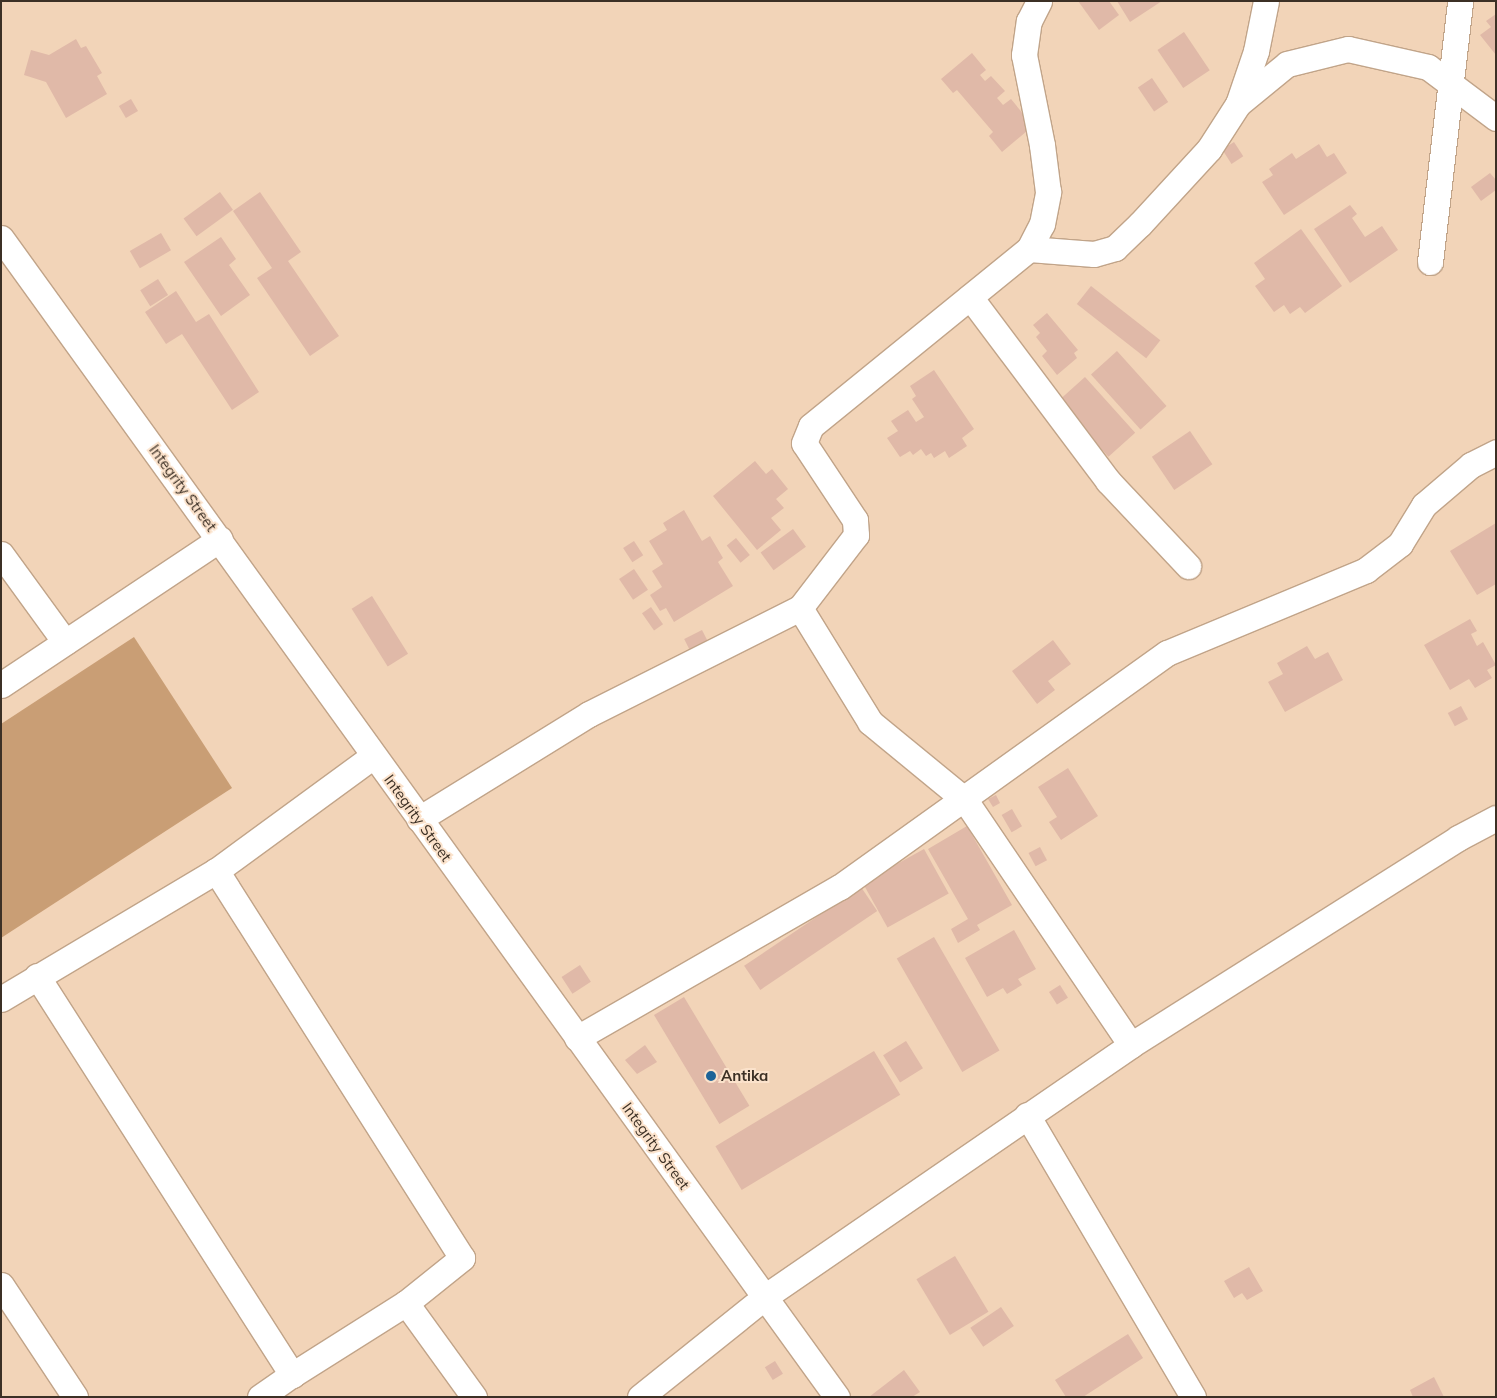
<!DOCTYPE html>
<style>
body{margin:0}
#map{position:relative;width:1497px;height:1398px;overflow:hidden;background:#f2d4b8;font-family:Mulish,sans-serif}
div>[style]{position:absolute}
.green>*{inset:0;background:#c99e75}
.building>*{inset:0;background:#e0b9a8;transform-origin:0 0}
.roads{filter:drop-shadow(1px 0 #c1a489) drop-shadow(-1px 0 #c1a489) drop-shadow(0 1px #c1a489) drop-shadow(0 -1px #c1a489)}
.minor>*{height:25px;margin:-12.5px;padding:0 12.5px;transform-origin:12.5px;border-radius:12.5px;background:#fff}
.dots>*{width:14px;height:14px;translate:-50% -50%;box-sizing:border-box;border:2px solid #fbe2cb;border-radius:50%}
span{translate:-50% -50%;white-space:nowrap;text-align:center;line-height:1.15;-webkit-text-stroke:4px #fbe2cb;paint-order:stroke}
.street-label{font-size:15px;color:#3c3025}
.poi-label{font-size:15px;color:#3c3025;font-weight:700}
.left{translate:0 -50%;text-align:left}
.frame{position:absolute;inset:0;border:2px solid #3c3025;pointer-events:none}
</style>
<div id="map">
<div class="green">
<i style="clip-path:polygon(134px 637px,232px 788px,1px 938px,1px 724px)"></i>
</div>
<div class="building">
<i style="clip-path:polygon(1078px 1px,1109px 1px,1119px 15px,1099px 30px)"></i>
<i style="clip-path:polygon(1117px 1px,1162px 1px,1130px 22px)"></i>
<i style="clip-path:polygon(1496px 14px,1496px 55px,1480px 35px,1491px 27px,1486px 21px)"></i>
<i style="left:1184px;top:32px;width:46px;height:32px;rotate:56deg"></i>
<i style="clip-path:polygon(76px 39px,81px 48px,86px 46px,102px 73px,97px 76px,107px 94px,66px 118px,46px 82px,24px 75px,31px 50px,49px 55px)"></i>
<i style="clip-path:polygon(972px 53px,986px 70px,980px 75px,985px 81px,991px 76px,1005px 91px,997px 98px,1003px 105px,1011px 99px,1033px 126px,1002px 152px,989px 136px,993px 132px,957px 90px,953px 93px,941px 79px)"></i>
<i style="left:1152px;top:78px;width:29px;height:17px;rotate:56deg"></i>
<i style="left:131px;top:99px;width:14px;height:14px;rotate:60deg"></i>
<i style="left:1234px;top:142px;width:17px;height:14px;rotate:57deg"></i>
<i style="clip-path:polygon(1319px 144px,1327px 157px,1334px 153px,1347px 173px,1284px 215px,1262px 182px,1273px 175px,1269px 169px,1292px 153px,1296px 159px)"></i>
<i style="clip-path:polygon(1490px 173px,1496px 180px,1496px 190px,1481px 201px,1471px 187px)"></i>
<i style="left:220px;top:192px;width:22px;height:45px;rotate:54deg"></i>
<i style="clip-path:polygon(260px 192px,301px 252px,288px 261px,339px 336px,310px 356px,257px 278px,272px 268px,233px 211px)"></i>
<i style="clip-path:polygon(1350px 205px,1357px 214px,1352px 218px,1365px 237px,1382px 226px,1398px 250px,1350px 283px,1314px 229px)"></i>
<i style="clip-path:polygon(1301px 229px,1342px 286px,1305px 313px,1300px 307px,1290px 314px,1284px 305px,1274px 312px,1255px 286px,1265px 279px,1254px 263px)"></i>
<i style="left:161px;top:233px;width:20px;height:36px;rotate:60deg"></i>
<i style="clip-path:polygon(221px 237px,236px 259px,229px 265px,250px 295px,221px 316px,184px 262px)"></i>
<i style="left:158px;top:279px;width:19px;height:21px;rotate:58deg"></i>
<i style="left:1091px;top:286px;width:88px;height:23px;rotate:38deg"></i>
<i style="clip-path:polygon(176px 291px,196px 322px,209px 314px,259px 392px,232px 410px,182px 334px,166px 344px,145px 312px)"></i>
<i style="clip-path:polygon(1047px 313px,1078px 350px,1074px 353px,1077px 358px,1057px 375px,1042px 356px,1047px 351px,1036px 337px,1040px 333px,1033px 325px)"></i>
<i style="left:1117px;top:351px;width:74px;height:35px;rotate:48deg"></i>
<i style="clip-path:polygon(934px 370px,974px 429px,962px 438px,967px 446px,949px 458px,945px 451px,934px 458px,931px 453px,926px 456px,921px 449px,913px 455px,910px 451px,900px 457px,887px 438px,898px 431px,891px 421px,908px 410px,916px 422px,924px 417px,912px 399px,916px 396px,910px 386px)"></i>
<i style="left:1085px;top:377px;width:75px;height:36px;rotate:48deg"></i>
<i style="left:1190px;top:431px;width:40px;height:46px;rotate:56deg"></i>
<i style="clip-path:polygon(755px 461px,766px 474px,772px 469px,788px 489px,776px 499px,784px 508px,771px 518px,781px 530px,757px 550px,713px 496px)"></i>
<i style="clip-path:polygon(684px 510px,702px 541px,710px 536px,723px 558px,718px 562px,733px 586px,674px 622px,666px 608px,660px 611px,650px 595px,662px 587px,652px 571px,663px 564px,649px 541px,667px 530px,663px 523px)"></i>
<i style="clip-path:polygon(1496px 523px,1496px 584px,1477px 595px,1450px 551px)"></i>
<i style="left:793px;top:529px;width:22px;height:40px;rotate:54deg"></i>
<i style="left:736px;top:538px;width:22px;height:12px;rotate:51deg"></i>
<i style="left:634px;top:541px;width:17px;height:13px;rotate:57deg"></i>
<i style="left:634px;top:569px;width:25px;height:18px;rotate:56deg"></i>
<i style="left:372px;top:596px;width:68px;height:24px;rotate:58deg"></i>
<i style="left:651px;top:607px;width:21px;height:11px;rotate:55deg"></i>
<i style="clip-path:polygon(1470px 619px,1477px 631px,1471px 634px,1477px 646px,1483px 642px,1496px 665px,1487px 670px,1492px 678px,1475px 688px,1469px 679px,1450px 690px,1424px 645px)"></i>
<i style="left:702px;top:630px;width:13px;height:20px;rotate:63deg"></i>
<i style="clip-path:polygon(1053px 640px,1071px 664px,1048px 681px,1055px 690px,1037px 704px,1012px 671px)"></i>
<i style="clip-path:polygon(1307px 646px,1315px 659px,1328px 652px,1343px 680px,1285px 712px,1268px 682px,1283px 674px,1277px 663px)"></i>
<i style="left:1461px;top:706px;width:15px;height:15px;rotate:62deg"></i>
<i style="clip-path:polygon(1068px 768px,1098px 816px,1061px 840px,1049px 822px,1057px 817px,1038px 787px)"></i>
<i style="clip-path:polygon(996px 795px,1000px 803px,993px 807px,988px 799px)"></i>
<i style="left:1012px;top:809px;width:20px;height:12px;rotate:60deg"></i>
<i style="clip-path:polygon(967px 826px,1012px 905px,977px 925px,980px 930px,958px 943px,951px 929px,968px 919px,928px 849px)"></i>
<i style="left:1040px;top:847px;width:15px;height:13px;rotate:62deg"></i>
<i style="left:924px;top:849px;width:51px;height:70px;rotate:61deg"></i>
<i style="left:861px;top:887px;width:29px;height:141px;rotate:56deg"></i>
<i style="clip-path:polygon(1014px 930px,1036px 969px,1018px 979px,1022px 985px,1007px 994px,1003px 988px,987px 997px,965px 958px)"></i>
<i style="left:934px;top:937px;width:131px;height:43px;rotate:60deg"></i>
<i style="left:580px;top:965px;width:20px;height:22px;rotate:57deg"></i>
<i style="left:1060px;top:985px;width:15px;height:13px;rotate:58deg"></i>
<i style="left:684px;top:997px;width:127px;height:35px;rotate:59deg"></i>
<i style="left:906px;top:1041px;width:32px;height:27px;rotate:58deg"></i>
<i style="clip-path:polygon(645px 1045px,657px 1062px,637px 1074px,625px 1060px)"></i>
<i style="left:874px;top:1051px;width:51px;height:185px;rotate:59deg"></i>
<i style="left:955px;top:1256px;width:65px;height:45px;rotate:59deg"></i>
<i style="clip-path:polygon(1249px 1267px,1263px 1291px,1247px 1300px,1242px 1293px,1234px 1298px,1224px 1281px)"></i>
<i style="left:1001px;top:1307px;width:23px;height:37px;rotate:56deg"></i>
<i style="clip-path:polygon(1128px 1334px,1143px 1358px,1083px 1397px,1066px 1397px,1055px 1380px)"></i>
<i style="left:775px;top:1361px;width:15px;height:12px;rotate:58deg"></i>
<i style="clip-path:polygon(904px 1370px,920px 1392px,912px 1397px,869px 1397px)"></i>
<i style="clip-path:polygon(1434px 1377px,1444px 1397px,1413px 1397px,1410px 1390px)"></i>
</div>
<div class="roads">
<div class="minor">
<i style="left:1238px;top:104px;width:63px;rotate:-39.2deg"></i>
<i style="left:1287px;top:64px;width:63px;rotate:-13.8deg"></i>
<i style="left:1348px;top:49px;width:82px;rotate:12.7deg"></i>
<i style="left:1428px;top:67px;width:85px;rotate:36.9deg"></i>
<i style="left:1px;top:238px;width:1429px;rotate:54.2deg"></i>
<i style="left:1029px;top:249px;width:65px;rotate:4.4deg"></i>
<i style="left:1094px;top:254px;width:22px;rotate:-16deg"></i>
<i style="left:1115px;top:248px;width:35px;rotate:-44deg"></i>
<i style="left:1140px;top:224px;width:102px;rotate:-47.4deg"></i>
<i style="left:1209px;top:149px;width:54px;rotate:-57.2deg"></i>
<i style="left:1238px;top:104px;width:56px;rotate:-71.2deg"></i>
<i style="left:1256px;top:51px;width:51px;rotate:-78.7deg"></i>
<i style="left:1430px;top:262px;width:263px;rotate:-83.4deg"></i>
<i style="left:970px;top:297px;width:230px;rotate:53.1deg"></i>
<i style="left:1108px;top:481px;width:117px;rotate:46.7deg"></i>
<i style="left:1px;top:554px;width:109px;rotate:54deg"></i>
<i style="left:800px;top:608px;width:134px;rotate:58.4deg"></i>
<i style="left:870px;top:722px;width:123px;rotate:39.4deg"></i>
<i style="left:965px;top:800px;width:296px;rotate:55.9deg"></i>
<i style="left:1px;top:685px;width:263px;rotate:-33.7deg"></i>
<i style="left:419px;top:819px;width:200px;rotate:-31.7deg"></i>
<i style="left:589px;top:714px;width:236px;rotate:-26.7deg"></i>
<i style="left:800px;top:608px;width:92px;rotate:-52.5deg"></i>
<i style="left:856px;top:535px;width:15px;rotate:-94deg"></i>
<i style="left:855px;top:520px;width:92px;rotate:-123.5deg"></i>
<i style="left:804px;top:443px;width:18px;rotate:-68deg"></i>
<i style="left:811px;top:426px;width:281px;rotate:-39.1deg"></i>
<i style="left:1029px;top:249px;width:28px;rotate:-63deg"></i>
<i style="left:1042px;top:224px;width:33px;rotate:-79deg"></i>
<i style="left:1048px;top:192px;width:47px;rotate:-97.3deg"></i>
<i style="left:1042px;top:145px;width:92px;rotate:-101.3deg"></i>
<i style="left:1024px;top:55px;width:34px;rotate:-82deg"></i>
<i style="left:1029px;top:21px;width:22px;rotate:-63deg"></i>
<i style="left:37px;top:976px;width:474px;rotate:57.4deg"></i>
<i style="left:292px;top:1375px;width:135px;rotate:-32.3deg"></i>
<i style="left:406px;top:1303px;width:72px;rotate:-38.8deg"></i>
<i style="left:462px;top:1258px;width:459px;rotate:-122.4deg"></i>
<i style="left:1px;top:999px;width:250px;rotate:-30.8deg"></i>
<i style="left:216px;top:871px;width:195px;rotate:-36.2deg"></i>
<i style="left:577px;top:1038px;width:303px;rotate:-29.9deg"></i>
<i style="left:840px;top:887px;width:402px;rotate:-35.6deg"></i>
<i style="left:1167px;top:653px;width:216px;rotate:-22.6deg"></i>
<i style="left:1366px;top:570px;width:43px;rotate:-37.4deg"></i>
<i style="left:1400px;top:544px;width:46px;rotate:-58.4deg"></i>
<i style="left:1424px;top:505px;width:62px;rotate:-40.4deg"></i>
<i style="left:1471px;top:465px;width:28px;rotate:-27deg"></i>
<i style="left:1027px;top:1115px;width:327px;rotate:59.5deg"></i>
<i style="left:1px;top:1285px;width:134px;rotate:56.5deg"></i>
<i style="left:406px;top:1303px;width:116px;rotate:54.1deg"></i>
<i style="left:260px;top:1397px;width:39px;rotate:-35deg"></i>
<i style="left:640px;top:1397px;width:161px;rotate:-38.7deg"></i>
<i style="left:766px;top:1296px;width:443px;rotate:-34.5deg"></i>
<i style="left:1131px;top:1045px;width:387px;rotate:-32.3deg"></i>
<i style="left:1458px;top:838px;width:43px;rotate:-27.8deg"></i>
</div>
</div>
<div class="dots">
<i style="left:711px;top:1076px;background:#1d6398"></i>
</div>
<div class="street-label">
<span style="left:183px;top:488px;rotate:54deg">Integrity Street</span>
<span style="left:418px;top:818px;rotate:54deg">Integrity Street</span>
<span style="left:656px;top:1146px;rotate:54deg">Integrity Street</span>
</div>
<div class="poi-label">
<span class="left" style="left:721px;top:1076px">Antika</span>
</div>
<div class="frame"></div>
</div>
